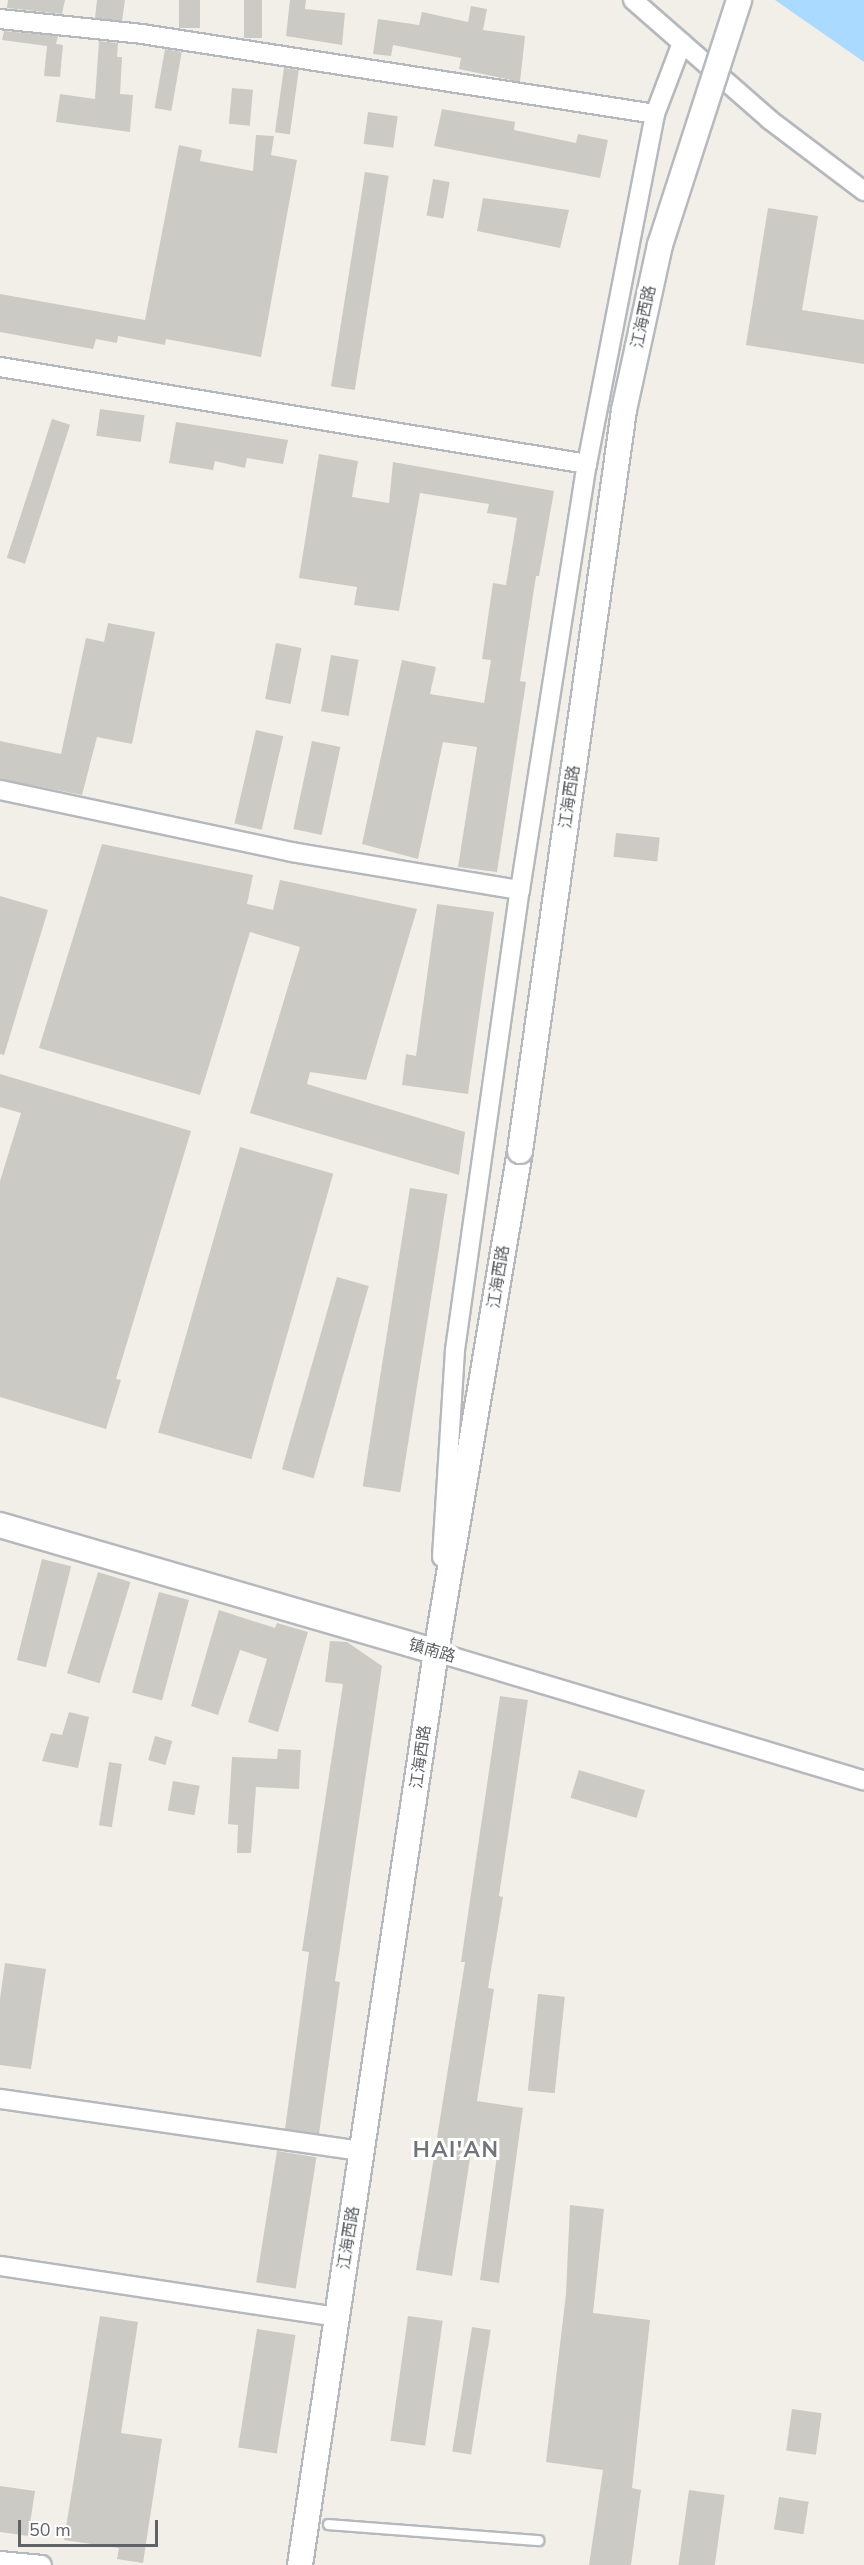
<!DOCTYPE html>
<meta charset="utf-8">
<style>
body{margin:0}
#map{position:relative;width:864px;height:2565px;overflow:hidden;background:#f1efe8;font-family:"Nunito Sans","Noto Sans SC",sans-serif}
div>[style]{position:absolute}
.water>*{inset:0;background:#aadaff}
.building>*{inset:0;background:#cccac5;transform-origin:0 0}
.roads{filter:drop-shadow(2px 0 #b5b8bc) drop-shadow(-2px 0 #b5b8bc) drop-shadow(0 2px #b5b8bc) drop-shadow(0 -2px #b5b8bc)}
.lane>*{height:9px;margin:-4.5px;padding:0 4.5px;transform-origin:4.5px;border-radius:4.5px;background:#fff}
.street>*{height:18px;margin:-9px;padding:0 9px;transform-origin:9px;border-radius:9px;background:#fff}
.secondary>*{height:24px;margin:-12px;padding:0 12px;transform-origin:12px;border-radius:12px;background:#fff}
.bridges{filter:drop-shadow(2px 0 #b6babf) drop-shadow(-2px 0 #b6babf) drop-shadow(0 2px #b6babf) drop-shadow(0 -2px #b6babf)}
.secondary-bridge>*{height:24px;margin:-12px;padding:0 12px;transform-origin:12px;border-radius:12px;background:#fff}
span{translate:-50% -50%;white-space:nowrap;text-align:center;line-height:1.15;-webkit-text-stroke:6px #fff;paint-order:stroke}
.street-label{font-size:16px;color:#5f6368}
.district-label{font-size:22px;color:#70757a;font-weight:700;letter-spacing:1.5px}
.scale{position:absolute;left:18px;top:2520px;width:140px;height:27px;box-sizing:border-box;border:3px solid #5f6368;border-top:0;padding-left:8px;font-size:18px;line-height:21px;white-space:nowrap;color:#5f6368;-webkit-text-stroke:4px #fff;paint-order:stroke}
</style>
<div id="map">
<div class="water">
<i style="clip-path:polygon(775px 0,864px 0,864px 62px)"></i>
</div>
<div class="building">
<i style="clip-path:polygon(8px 0,65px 0,62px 14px,7px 8px)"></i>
<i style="clip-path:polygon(97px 0,125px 0,122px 21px,95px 18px)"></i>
<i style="left:179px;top:0;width:21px;height:28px"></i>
<i style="left:244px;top:0;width:18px;height:38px"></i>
<i style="clip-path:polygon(290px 0,306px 0,305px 9px,345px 13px,342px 45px,286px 36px)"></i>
<i style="clip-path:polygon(471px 6px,487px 9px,483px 30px,525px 36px,520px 82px,459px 69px,461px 58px,393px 45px,391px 56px,373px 54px,378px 19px,419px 25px,422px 12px,468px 22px)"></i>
<i style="clip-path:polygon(4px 31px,58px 36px,56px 44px,63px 45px,60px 77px,44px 76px,47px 46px,2px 40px)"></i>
<i style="clip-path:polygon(99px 41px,118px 43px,117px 57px,122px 57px,120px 94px,133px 95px,130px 132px,56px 122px,60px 94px,95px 99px)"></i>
<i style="left:165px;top:49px;width:17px;height:60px;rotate:10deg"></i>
<i style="left:284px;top:68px;width:15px;height:65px;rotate:8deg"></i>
<i style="left:232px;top:88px;width:21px;height:36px;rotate:5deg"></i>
<i style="clip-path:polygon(442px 109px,515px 122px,514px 130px,576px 143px,578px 134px,608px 140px,600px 178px,434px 146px)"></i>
<i style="left:368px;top:112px;width:30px;height:32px;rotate:8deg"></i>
<i style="clip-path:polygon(256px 135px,274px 136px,271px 155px,297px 160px,261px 357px,166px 339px,165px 345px,118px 336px,117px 343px,96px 339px,93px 349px,0 332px,0 294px,145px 320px,179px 145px,202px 150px,200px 161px,253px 171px)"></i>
<i style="left:365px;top:172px;width:24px;height:217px;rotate:9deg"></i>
<i style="left:433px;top:179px;width:17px;height:37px;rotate:10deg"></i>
<i style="clip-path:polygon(483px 198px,569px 210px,560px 248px,477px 231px)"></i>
<i style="clip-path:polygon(768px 208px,818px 216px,802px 310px,864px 320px,864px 364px,746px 345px)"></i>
<i style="left:100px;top:409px;width:45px;height:27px;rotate:8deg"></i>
<i style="left:52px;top:419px;width:19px;height:146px;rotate:18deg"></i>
<i style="clip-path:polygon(176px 422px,288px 440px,283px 464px,247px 458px,245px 468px,215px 461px,213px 470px,169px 463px)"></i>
<i style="clip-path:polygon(319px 454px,358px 461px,352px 497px,389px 503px,393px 462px,554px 491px,539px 576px,536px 576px,520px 681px,526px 682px,497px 872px,458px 867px,477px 747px,443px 742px,418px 859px,362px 844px,402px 660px,436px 667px,430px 694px,484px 703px,491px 660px,482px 659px,493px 583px,506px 585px,517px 518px,487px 513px,489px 504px,420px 493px,399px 611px,354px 605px,357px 587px,299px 578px)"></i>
<i style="clip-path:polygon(108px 623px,155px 632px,132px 744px,97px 737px,82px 795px,0 779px,0 741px,61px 754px,86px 638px,104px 642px)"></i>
<i style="left:276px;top:643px;width:26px;height:57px;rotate:11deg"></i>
<i style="left:331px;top:655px;width:28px;height:57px;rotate:10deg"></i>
<i style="left:256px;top:730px;width:28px;height:96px;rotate:13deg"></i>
<i style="left:312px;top:741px;width:29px;height:90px;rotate:12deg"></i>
<i style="left:616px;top:833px;width:44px;height:24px;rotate:6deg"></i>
<i style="clip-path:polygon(102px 844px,253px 875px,247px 904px,273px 910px,280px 880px,417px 909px,366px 1080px,310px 1072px,307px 1084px,465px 1132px,459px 1175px,250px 1113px,300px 947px,250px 932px,200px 1095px,39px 1048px)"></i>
<i style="clip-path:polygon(0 896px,48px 910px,4px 1055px,0 1054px)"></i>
<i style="clip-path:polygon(437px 904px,494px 912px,468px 1094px,402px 1085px,406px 1054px,416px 1056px)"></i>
<i style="clip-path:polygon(0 1074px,191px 1131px,116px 1379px,121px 1380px,106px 1429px,0 1397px,0 1181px,21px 1113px,0 1107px)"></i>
<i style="left:240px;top:1147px;width:97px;height:297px;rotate:16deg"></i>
<i style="left:410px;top:1188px;width:38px;height:302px;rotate:9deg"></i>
<i style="left:337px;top:1277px;width:33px;height:200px;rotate:16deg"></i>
<i style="left:42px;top:1559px;width:30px;height:104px;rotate:14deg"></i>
<i style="left:98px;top:1572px;width:34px;height:106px;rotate:17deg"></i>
<i style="left:159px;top:1592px;width:31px;height:104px;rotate:15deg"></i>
<i style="clip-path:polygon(219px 1610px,275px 1628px,277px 1623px,308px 1632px,278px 1732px,248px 1722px,267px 1659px,240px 1650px,218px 1715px,191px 1706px)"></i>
<i style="clip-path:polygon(330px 1641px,347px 1642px,382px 1666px,335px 1981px,340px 1982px,319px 2134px,285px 2129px,309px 1952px,302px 1951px,343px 1684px,325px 1682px)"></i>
<i style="clip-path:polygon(500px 1696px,528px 1700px,499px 1896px,503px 1897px,488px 1988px,494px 1989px,477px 2101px,523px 2108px,499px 2283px,480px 2280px,498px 2148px,472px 2145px,452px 2276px,416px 2270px,465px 1962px,461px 1962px)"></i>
<i style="clip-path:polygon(69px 1712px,89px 1717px,78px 1768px,42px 1761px,51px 1733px,62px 1735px)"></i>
<i style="left:155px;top:1736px;width:18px;height:25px;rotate:16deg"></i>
<i style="clip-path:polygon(278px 1749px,301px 1750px,299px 1789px,256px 1787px,251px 1853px,237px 1853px,238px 1825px,228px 1824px,232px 1757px,277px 1759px)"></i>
<i style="left:109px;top:1762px;width:13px;height:64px;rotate:9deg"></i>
<i style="left:579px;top:1770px;width:69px;height:29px;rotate:17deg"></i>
<i style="left:173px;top:1781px;width:27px;height:30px;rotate:10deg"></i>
<i style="clip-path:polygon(5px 1963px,46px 1969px,31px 2069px,0 2065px,0 1999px)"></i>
<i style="left:538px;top:1994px;width:27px;height:97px;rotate:6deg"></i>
<i style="left:277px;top:2151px;width:40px;height:133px;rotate:9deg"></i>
<i style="clip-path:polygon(570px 2205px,604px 2209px,593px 2313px,650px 2320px,632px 2488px,641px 2490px,631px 2565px,589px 2565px,603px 2470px,546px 2462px,566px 2294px)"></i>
<i style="clip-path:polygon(100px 2316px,138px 2322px,121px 2433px,162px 2439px,143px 2563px,117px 2559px,119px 2548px,64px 2540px)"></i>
<i style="left:408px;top:2316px;width:35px;height:126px;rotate:8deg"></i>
<i style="left:472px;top:2327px;width:19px;height:126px;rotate:9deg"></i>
<i style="left:257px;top:2329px;width:39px;height:120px;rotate:9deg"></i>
<i style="left:792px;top:2409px;width:30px;height:42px;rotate:8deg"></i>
<i style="clip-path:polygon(0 2486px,35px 2491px,28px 2536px,0 2532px)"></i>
<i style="left:689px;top:2490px;width:36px;height:76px;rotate:8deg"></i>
<i style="left:779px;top:2497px;width:30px;height:33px;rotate:9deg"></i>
</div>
<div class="roads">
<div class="lane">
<i style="left:328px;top:2524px;width:211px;rotate:4.4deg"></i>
</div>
<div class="street">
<i style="left:633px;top:0;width:182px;rotate:41.2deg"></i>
<i style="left:770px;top:120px;width:118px;rotate:37.1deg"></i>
<i style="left:0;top:19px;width:143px;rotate:6deg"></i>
<i style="left:142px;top:34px;width:519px;rotate:8.86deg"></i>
<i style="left:0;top:367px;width:595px;rotate:9.38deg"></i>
<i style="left:0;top:790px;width:299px;rotate:12deg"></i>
<i style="left:292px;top:852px;width:231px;rotate:9.5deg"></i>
<i style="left:442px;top:1557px;width:207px;rotate:-86.4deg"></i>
<i style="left:455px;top:1350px;width:465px;rotate:-82deg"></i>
<i style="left:520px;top:890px;width:431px;rotate:-81.1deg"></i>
<i style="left:587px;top:464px;width:357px;rotate:-79deg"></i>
<i style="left:655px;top:114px;width:76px;rotate:-69.2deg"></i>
<i style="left:437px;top:1642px;width:10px;rotate:96deg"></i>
<i style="left:436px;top:1652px;width:447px;rotate:16.7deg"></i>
<i style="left:0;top:2099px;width:366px;rotate:8.2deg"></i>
<i style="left:0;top:2266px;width:341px;rotate:8.6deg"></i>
<i style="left:0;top:2561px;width:42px;rotate:5.4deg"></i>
</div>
<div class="secondary">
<i style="left:0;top:1525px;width:454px;rotate:16.2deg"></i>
<i style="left:300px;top:2565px;width:923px;rotate:-81.53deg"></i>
<i style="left:436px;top:1652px;width:508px;rotate:-80.48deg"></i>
</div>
</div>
<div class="bridges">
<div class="secondary-bridge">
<i style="left:520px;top:1151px;width:748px;rotate:-82.01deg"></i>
<i style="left:624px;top:410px;width:169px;rotate:-77.7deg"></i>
<i style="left:660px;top:245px;width:257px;rotate:-72.1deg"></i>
</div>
</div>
<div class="street-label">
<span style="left:644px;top:317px;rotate:-78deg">江海西路</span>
<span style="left:570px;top:797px;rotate:-82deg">江海西路</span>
<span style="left:499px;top:1277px;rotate:-81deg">江海西路</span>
<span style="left:432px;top:1651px;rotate:16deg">镇南路</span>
<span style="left:421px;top:1757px;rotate:-82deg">江海西路</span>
<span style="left:349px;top:2238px;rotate:-81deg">江海西路</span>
</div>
<div class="district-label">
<span style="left:456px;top:2151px">HAI'AN</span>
</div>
<div class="scale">50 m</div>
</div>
